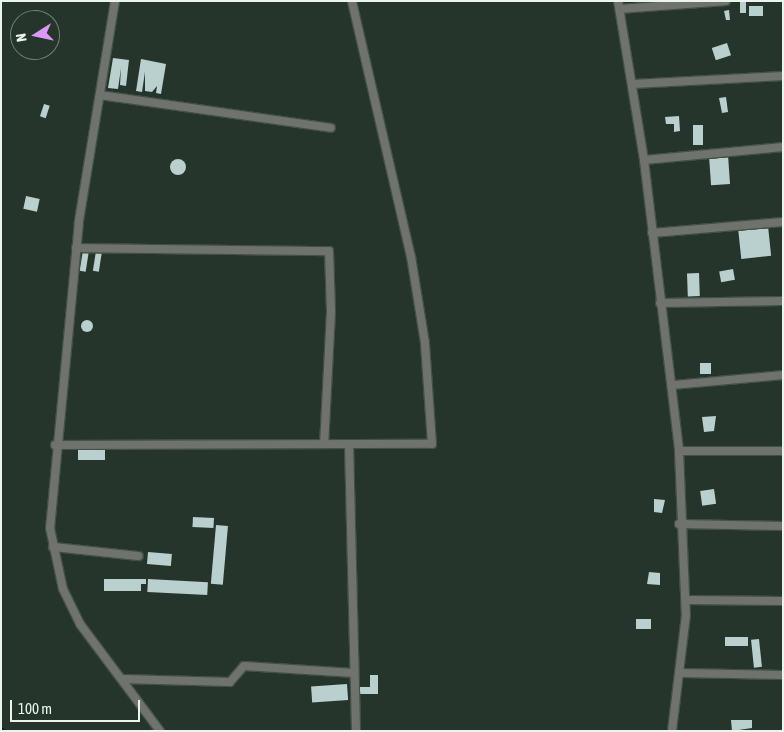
<!DOCTYPE html>
<style>
body{margin:0}
#map{position:relative;width:784px;height:732px;overflow:hidden;background:#26352c;font-family:"Asap Condensed",sans-serif}
div>[style]{position:absolute}
.stream>*{height:2.5px;margin:-1.25px;padding:0 1.25px;transform-origin:1.25px;border-radius:1.25px;background:#051f27}
.building>*{inset:0;background:#b9d0ce;transform-origin:0 0}
.round{border-radius:50%}
.roads{filter:drop-shadow(1px 0 #425047) drop-shadow(-1px 0 #425047) drop-shadow(0 1px #425047) drop-shadow(0 -1px #425047)}
.minor>*{height:8px;margin:-4px;padding:0 4px;transform-origin:4px;border-radius:4px;background:#70736d}
span{translate:-50% -50%;white-space:nowrap;text-align:center;line-height:1.15;-webkit-text-stroke:5px #26352c;paint-order:stroke}
.frame{position:absolute;inset:0;border:2px solid #ebf4ee;pointer-events:none}
.north{position:absolute;left:10px;top:10px;width:50px;height:50px;box-sizing:border-box;background:#26352c;border:1px solid #75817a;border-radius:50%;rotate:260deg;font-size:14px;font-weight:700;line-height:20px;text-align:center;color:#ebf4ee}
.north::after{content:'';display:block;margin:auto;width:18px;height:22px;background:#db99f5;clip-path:polygon(50% 0,100% 100%,50% 72%,0 100%)}
.scale{position:absolute;left:10px;top:700px;width:130px;height:22px;box-sizing:border-box;border:2px solid #ebf4ee;border-top:0;padding-left:6px;font-size:15px;line-height:18px;white-space:nowrap;color:#ebf4ee;-webkit-text-stroke:4px #26352c;paint-order:stroke}
</style>
<div id="map">
<div class="stream">
<i style="left:1px;top:728px;width:5px;rotate:37deg"></i>
</div>
<div class="building">
<i style="left:746px;top:1px;width:12px;height:6px;rotate:90deg"></i>
<i style="left:749px;top:6px;width:14px;height:10px"></i>
<i style="clip-path:polygon(729px 10px,730px 20px,726px 20px,724px 11px)"></i>
<i style="left:727px;top:43px;width:13px;height:16px;rotate:72deg"></i>
<i style="clip-path:polygon(113px 58px,129px 60px,126px 86px,120px 85px,121px 68px,118px 89px,108px 88px)"></i>
<i style="clip-path:polygon(141px 59px,166px 64px,161px 94px,156px 93px,157px 86px,152px 92px,145px 91px,145px 72px,142px 92px,136px 91px)"></i>
<i style="clip-path:polygon(726px 97px,728px 112px,722px 113px,719px 98px)"></i>
<i style="left:44px;top:104px;width:6px;height:13px;rotate:18deg"></i>
<i style="clip-path:polygon(679px 116px,680px 131px,674px 132px,674px 124px,666px 124px,665px 117px)"></i>
<i style="left:693px;top:125px;width:10px;height:20px"></i>
<i style="left:728px;top:155px;width:29px;height:19px;rotate:86deg"></i>
<i class="round" style="left:170px;top:159px;width:16px;height:16px"></i>
<i style="left:26px;top:196px;width:14px;height:13px;rotate:12deg"></i>
<i style="left:768px;top:226px;width:30px;height:30px;rotate:84deg"></i>
<i style="left:83px;top:250px;width:6px;height:21px;rotate:9deg"></i>
<i style="left:96px;top:251px;width:6px;height:20px;rotate:9deg"></i>
<i style="left:733px;top:269px;width:11px;height:14px;rotate:80deg"></i>
<i style="left:699px;top:273px;width:23px;height:12px;rotate:88deg"></i>
<i class="round" style="left:81px;top:320px;width:12px;height:12px"></i>
<i style="left:700px;top:363px;width:11px;height:11px"></i>
<i style="clip-path:polygon(716px 416px,714px 431px,704px 432px,702px 417px)"></i>
<i style="left:78px;top:447px;width:27px;height:13px"></i>
<i style="left:714px;top:489px;width:15px;height:14px;rotate:82deg"></i>
<i style="clip-path:polygon(654px 499px,665px 500px,662px 513px,654px 512px)"></i>
<i style="left:193px;top:517px;width:21px;height:10px;rotate:3deg"></i>
<i style="left:216px;top:525px;width:12px;height:59px;rotate:5deg"></i>
<i style="left:148px;top:552px;width:24px;height:12px;rotate:5deg"></i>
<i style="clip-path:polygon(649px 572px,660px 573px,660px 585px,647px 584px)"></i>
<i style="clip-path:polygon(104px 579px,146px 579px,146px 584px,141px 584px,141px 591px,104px 591px)"></i>
<i style="left:148px;top:579px;width:60px;height:13px;rotate:3deg"></i>
<i style="left:636px;top:619px;width:15px;height:10px"></i>
<i style="left:725px;top:637px;width:23px;height:9px"></i>
<i style="left:759px;top:639px;width:28px;height:8px;rotate:84deg"></i>
<i style="clip-path:polygon(370px 675px,378px 675px,378px 694px,358px 694px,358px 687px,370px 687px)"></i>
<i style="left:347px;top:684px;width:16px;height:36px;rotate:86deg"></i>
<i style="clip-path:polygon(731px 720px,752px 720px,752px 728px,732px 731px)"></i>
</div>
<div class="roads">
<div class="minor">
<i style="left:115px;top:1px;width:224px;rotate:99.3deg"></i>
<i style="left:79px;top:222px;width:307px;rotate:95.4deg"></i>
<i style="left:50px;top:528px;width:62px;rotate:78deg"></i>
<i style="left:63px;top:589px;width:39px;rotate:64deg"></i>
<i style="left:80px;top:624px;width:134px;rotate:53.2deg"></i>
<i style="left:618px;top:1px;width:161px;rotate:80.7deg"></i>
<i style="left:644px;top:160px;width:293px;rotate:83.1deg"></i>
<i style="left:679px;top:451px;width:164px;rotate:87.6deg"></i>
<i style="left:686px;top:615px;width:117px;rotate:96.9deg"></i>
<i style="left:620px;top:9px;width:106px;rotate:-4.3deg"></i>
<i style="left:633px;top:84px;width:150px;rotate:-3.1deg"></i>
<i style="left:100px;top:95px;width:233px;rotate:8.1deg"></i>
<i style="left:644px;top:160px;width:140px;rotate:-5.3deg"></i>
<i style="left:652px;top:233px;width:131px;rotate:-4.8deg"></i>
<i style="left:76px;top:248px;width:253px;rotate:0.7deg"></i>
<i style="left:329px;top:251px;width:61px;rotate:88.1deg"></i>
<i style="left:331px;top:312px;width:132px;rotate:93deg"></i>
<i style="left:660px;top:303px;width:123px;rotate:-0.9deg"></i>
<i style="left:673px;top:385px;width:110px;rotate:-5.2deg"></i>
<i style="left:349px;top:444px;width:287px;rotate:88.6deg"></i>
<i style="left:55px;top:445px;width:377px;rotate:-0.2deg"></i>
<i style="left:432px;top:444px;width:101px;rotate:-94deg"></i>
<i style="left:425px;top:343px;width:87px;rotate:-99.2deg"></i>
<i style="left:411px;top:257px;width:263px;rotate:-103deg"></i>
<i style="left:679px;top:451px;width:104px"></i>
<i style="left:679px;top:524px;width:104px;rotate:1.1deg"></i>
<i style="left:53px;top:547px;width:86px;rotate:6deg"></i>
<i style="left:686px;top:600px;width:97px;rotate:0.6deg"></i>
<i style="left:682px;top:673px;width:101px;rotate:1.1deg"></i>
<i style="left:123px;top:679px;width:107px;rotate:1.6deg"></i>
<i style="left:230px;top:682px;width:21px;rotate:-49deg"></i>
<i style="left:244px;top:666px;width:110px;rotate:3.6deg"></i>
</div>
</div>
<div class="frame"></div>
<div class="north">N</div>
<div class="scale">100 m</div>
</div>
